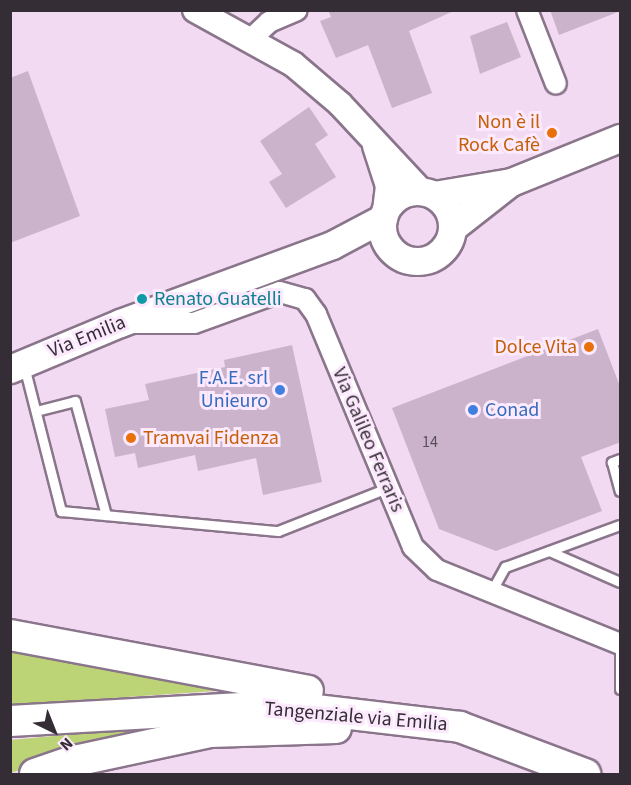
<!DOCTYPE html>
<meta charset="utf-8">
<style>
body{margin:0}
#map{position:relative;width:631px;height:785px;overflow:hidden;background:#f2daf2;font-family:"Source Sans 3",sans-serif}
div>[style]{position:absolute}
.green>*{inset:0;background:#bcd376}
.building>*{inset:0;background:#cbb4cb}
.roads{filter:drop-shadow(2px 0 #8a758b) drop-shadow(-2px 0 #8a758b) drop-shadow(0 2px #8a758b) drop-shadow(0 -2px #8a758b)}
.service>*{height:9px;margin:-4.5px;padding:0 4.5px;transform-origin:4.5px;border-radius:4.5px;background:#fff}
.minor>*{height:20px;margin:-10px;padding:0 10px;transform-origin:10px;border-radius:10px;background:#fff}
.tertiary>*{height:24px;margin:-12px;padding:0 12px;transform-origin:12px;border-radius:12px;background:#fff}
.secondary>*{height:27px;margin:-13.5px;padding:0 13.5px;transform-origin:13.5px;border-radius:13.5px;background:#fff}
.secondary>.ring{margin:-13.5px;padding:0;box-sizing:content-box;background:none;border:27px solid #fff;border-radius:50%}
.primary>*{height:30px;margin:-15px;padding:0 15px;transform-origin:15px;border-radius:15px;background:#fff}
.dots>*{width:16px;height:16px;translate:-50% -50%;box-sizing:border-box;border:3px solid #fce9fd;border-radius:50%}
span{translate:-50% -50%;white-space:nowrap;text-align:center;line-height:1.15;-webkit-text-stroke:6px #fce9fd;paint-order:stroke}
.number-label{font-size:16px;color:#5a4f5b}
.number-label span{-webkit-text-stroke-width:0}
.food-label{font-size:20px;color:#c56008}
.right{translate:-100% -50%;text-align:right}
.left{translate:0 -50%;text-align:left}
.culture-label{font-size:20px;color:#0d838f}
.street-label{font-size:20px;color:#352d36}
.shop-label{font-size:20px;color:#366cbe}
.frame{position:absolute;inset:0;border:12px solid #352d36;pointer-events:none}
.north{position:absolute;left:24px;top:701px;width:60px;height:60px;-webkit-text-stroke:4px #fce9fd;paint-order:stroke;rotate:137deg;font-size:16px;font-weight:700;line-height:24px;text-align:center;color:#352d36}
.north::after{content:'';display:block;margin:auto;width:21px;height:27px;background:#352d36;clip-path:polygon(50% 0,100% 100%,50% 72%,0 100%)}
</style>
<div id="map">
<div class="green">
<i style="clip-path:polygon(11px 648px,216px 686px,214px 691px,11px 705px)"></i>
<i style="clip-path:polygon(176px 725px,55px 757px,11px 773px,10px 740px)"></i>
</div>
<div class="building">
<i style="clip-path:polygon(328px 10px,456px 10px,409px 31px,432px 93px,392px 108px,368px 45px,336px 58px,320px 21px,331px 17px)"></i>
<i style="clip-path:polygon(550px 10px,618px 10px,618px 12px,559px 35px)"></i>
<i style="clip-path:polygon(507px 22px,521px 57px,480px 74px,470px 36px)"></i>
<i style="clip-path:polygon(28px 71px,80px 216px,10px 243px,10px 78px)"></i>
<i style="clip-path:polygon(309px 107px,328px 135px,315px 144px,336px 177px,286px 208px,269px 182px,282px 174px,260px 141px)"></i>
<i style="clip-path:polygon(598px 329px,621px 389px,621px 442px,581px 457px,602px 511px,496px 551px,439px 529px,392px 408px)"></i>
<i style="clip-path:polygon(292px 345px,322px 482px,263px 495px,256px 458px,198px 471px,195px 455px,138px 468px,135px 453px,115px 457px,105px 409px,149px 400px,145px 384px,225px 367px,224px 360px)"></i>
</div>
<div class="roads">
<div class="service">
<i style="left:24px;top:366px;width:150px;rotate:75.7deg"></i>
<i style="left:61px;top:511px;width:218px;rotate:5.3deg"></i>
<i style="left:278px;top:531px;width:117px;rotate:-21.5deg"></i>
<i style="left:36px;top:411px;width:40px;rotate:-14.4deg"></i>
<i style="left:75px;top:401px;width:118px;rotate:74.8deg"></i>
<i style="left:620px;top:459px;width:9px;rotate:159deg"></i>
<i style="left:612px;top:462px;width:30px;rotate:75deg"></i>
<i style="left:549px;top:551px;width:77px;rotate:23.6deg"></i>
<i style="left:491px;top:592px;width:29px;rotate:-61deg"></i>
<i style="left:505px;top:567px;width:122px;rotate:-20.1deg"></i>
<i style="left:620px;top:647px;width:42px;rotate:90deg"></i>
</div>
<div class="minor">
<i style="left:527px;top:10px;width:79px;rotate:68.6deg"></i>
<i style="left:252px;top:38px;width:23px;rotate:-43deg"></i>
<i style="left:269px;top:22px;width:30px;rotate:-23deg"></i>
<i style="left:134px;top:323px;width:60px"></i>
<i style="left:194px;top:323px;width:91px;rotate:-19.8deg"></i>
<i style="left:280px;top:292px;width:26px;rotate:16deg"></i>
<i style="left:305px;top:299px;width:19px;rotate:54deg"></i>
<i style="left:316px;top:314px;width:252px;rotate:67.4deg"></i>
<i style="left:413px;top:547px;width:33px;rotate:44deg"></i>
<i style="left:437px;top:570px;width:197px;rotate:22deg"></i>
</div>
<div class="tertiary">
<i style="left:195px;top:10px;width:112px;rotate:28.9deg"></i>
<i style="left:293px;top:64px;width:62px;rotate:40.4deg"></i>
<i style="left:340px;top:104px;width:119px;rotate:47deg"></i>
<i style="left:375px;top:146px;width:42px;rotate:72deg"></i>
<i style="left:388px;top:186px;width:26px;rotate:97deg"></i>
</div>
<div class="secondary">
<i class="ring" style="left:382px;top:191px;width:43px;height:43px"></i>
<i style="left:434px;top:195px;width:78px;rotate:-9.6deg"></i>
<i style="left:511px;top:182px;width:118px;rotate:-22deg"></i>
<i style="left:452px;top:228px;width:71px;rotate:-38.2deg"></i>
<i style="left:10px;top:369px;width:119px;rotate:-22.7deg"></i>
<i style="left:120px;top:323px;width:226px;rotate:-20.2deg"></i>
<i style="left:332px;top:245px;width:58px;rotate:-27.9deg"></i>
</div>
<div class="primary">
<i style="left:10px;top:635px;width:303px;rotate:10.6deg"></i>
<i style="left:10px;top:721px;width:272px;rotate:-3.2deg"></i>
<i style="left:282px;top:706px;width:179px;rotate:6.7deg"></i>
<i style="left:460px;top:727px;width:134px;rotate:20.6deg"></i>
<i style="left:35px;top:774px;width:37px;rotate:-19deg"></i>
<i style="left:70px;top:762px;width:143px;rotate:-12.1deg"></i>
<i style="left:210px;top:732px;width:126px;rotate:-1.8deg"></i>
</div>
</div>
<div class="dots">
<i style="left:552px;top:133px;background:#e8710a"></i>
<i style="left:142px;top:299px;background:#0f9aa8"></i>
<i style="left:589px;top:347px;background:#e8710a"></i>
<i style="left:280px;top:390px;background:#3f7fe0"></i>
<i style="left:473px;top:410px;background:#3f7fe0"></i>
<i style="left:131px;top:438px;background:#e8710a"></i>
</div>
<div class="number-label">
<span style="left:430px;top:442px">14</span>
</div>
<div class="food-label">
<span class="right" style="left:540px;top:134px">Non è il<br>Rock Cafè</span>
<span class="right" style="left:577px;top:347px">Dolce Vita</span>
<span class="left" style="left:143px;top:438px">Tramvai Fidenza</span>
</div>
<div class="culture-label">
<span class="left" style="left:154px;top:299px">Renato Guatelli</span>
</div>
<div class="street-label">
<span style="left:87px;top:337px;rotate:-22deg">Via Emilia</span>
<span style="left:368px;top:440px;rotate:67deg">Via Galileo Ferraris</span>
<span style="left:356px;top:717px;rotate:5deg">Tangenziale via Emilia</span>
</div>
<div class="shop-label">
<span class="right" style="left:268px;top:390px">F.A.E. srl<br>Unieuro</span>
<span class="left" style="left:485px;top:410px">Conad</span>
</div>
<div class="frame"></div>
<div class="north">N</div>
</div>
